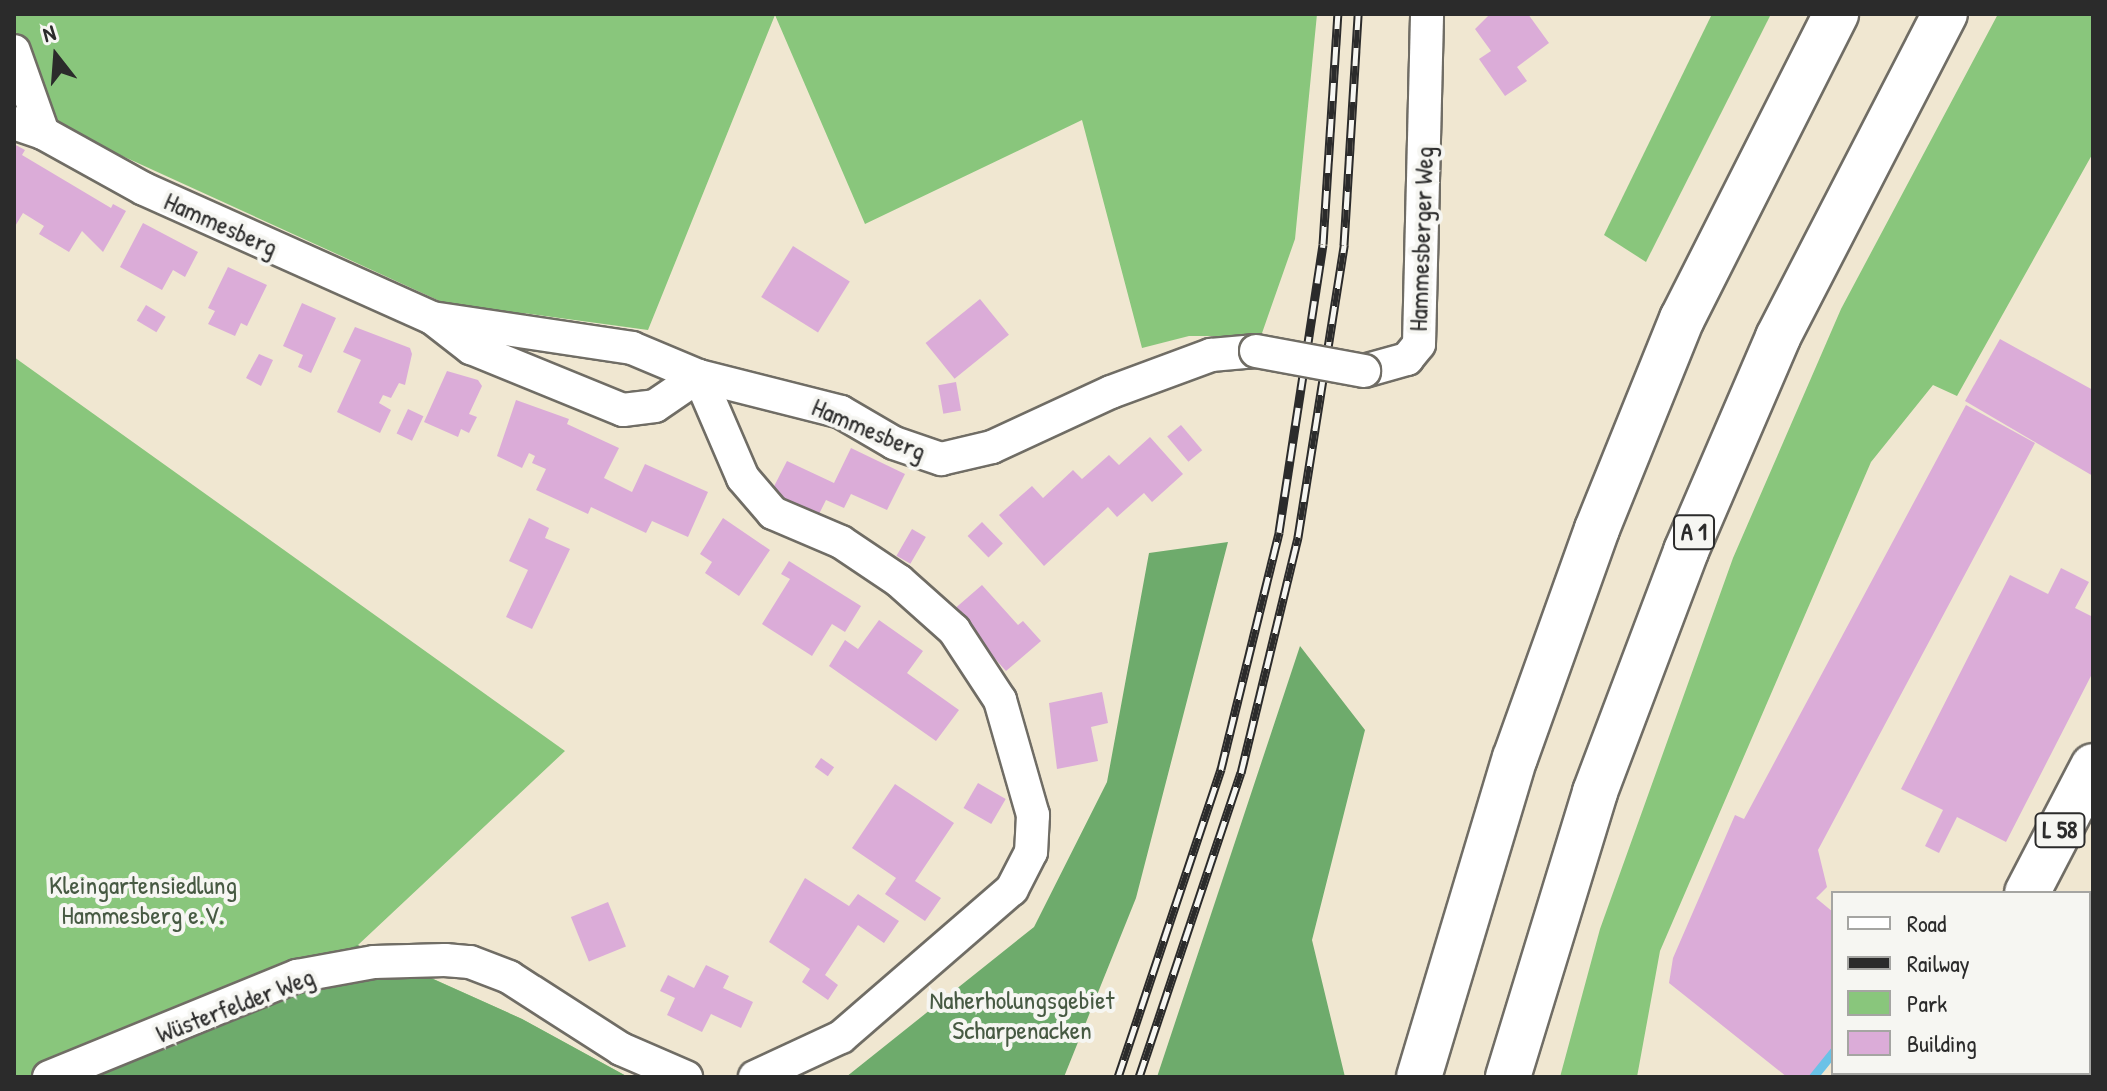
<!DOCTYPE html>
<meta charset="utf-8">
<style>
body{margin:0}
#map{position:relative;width:2107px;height:1091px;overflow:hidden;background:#f0e7d1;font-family:"Patrick Hand",sans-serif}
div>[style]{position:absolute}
.green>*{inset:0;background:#89c67c}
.forest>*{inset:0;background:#6eab6c}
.stream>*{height:10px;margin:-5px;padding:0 5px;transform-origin:5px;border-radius:5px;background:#6ac2e7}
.building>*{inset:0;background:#dbacd8;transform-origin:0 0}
.roads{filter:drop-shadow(2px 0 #706d65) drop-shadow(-2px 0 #706d65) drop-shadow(0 2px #706d65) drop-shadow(0 -2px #706d65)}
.minor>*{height:32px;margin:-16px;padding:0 16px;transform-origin:16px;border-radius:16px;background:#fff}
.primary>*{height:44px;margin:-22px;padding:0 22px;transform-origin:22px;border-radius:22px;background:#fff}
.motorway>*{height:44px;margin:-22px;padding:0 22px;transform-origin:22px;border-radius:22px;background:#fff}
.rail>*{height:9px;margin-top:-4.5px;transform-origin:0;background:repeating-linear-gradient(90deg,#f6f6f2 0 18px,#2b2b2b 0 36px);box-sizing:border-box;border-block:2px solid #2b2b2b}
.bridges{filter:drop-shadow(2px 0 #706d65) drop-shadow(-2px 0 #706d65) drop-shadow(0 2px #706d65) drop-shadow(0 -2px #706d65)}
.minor-bridge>*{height:32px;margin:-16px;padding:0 16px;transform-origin:16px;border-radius:16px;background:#fff}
span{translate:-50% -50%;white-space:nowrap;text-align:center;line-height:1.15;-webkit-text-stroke:8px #f6f6f2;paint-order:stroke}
.shield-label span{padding:2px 6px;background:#f6f6f2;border:2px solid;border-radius:6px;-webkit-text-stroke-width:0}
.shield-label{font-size:24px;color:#2b2b2b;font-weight:700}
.street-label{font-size:26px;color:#2b2b2b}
.park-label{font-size:26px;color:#475a43}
.frame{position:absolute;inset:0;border:16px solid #2b2b2b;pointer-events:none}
.legend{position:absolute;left:1831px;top:891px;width:260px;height:184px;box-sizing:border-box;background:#f6f6f2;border:2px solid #a5a5a2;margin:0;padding:10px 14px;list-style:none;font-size:24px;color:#2b2b2b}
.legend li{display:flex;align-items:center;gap:16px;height:40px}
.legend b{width:40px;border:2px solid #a5a5a2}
.north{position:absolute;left:16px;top:16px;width:80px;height:80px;-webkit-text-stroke:6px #f6f6f2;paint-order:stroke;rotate:343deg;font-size:22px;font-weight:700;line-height:32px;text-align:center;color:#2b2b2b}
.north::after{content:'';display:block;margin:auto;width:28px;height:36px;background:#2b2b2b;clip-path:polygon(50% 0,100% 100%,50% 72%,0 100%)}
</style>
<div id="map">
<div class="green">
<i style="clip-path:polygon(14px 14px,1317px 14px,1295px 239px,1261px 336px,1189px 336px,1142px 348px,1082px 120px,865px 224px,775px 15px,648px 330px,523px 313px,466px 313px,61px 128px,14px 28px)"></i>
<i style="clip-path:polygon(1712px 14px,1771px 14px,1646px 262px,1604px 235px)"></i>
<i style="clip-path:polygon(1998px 14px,2093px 14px,2093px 153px,1957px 396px,1933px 385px,1871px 462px,1660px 951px,1637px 1077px,1560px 1077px,1600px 929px,1733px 558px,1841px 309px)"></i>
<i style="clip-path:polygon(14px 357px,565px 751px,358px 945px,522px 1019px,628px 1077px,14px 1077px)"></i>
</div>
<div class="forest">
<i style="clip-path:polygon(1228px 542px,1136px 898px,1064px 1077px,846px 1077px,1034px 927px,1107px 782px,1149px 553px)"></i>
<i style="clip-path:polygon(1300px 646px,1365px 730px,1312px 940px,1345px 1077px,1157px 1077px)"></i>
<i style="clip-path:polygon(2093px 890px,2093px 1077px,1996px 1077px,2089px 1073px)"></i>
<i style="clip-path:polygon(357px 945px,522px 1019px,628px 1077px,68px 1077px)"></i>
</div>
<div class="stream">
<i style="left:1813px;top:1077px;width:32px;rotate:-51deg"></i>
<i style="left:1842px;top:1077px;width:6px;rotate:-45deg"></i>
</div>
<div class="building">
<i style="clip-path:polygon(1490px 14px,1528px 14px,1549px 43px,1517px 67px,1527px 81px,1505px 96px,1479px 59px,1491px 51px,1475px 29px)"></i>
<i style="clip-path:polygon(14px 144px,25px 150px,22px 155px,111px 208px,113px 204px,126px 211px,103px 252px,82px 231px,69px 252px,39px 234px,44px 226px,23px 213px,14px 228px)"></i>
<i style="clip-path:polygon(143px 223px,198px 252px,185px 277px,173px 270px,162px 290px,120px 267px)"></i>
<i style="left:793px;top:246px;width:67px;height:60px;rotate:32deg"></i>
<i style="clip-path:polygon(228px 267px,267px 285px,247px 326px,241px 323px,235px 336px,208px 324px,215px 311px,208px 308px)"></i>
<i style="left:980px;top:299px;width:46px;height:70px;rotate:51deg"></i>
<i style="clip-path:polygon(302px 303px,336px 318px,311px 373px,298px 367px,303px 355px,283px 346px)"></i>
<i style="left:146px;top:305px;width:23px;height:18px;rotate:31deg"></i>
<i style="clip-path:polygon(355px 327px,410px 348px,412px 354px,405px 385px,399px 383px,391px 398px,383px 395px,379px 403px,391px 410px,380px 433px,337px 412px,361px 360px,343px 352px)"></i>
<i style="clip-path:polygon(2000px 339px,2093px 390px,2093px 476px,1965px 401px)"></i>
<i style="clip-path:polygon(259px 354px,273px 360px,261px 386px,246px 378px)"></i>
<i style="clip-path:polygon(447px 371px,478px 380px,482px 386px,469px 414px,477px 417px,469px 433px,461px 429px,458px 437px,424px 422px)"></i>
<i style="left:956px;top:382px;width:29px;height:18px;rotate:80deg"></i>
<i style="clip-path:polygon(516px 400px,569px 419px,567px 424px,619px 448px,604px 478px,632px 492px,645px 464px,708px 492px,688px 537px,652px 521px,646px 533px,591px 507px,588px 514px,536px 490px,546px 469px,532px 463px,535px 456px,529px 453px,522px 468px,497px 456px)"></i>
<i style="clip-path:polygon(1966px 405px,2035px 443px,1818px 850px,1827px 887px,1816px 898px,1833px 912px,1833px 1046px,1808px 1077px,1787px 1077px,1669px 983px,1673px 958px,1735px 815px,1744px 819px)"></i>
<i style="left:408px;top:409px;width:17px;height:27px;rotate:25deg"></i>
<i style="left:1181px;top:425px;width:33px;height:18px;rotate:50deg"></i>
<i style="clip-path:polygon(1150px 437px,1183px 474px,1152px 502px,1144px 493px,1117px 517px,1108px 507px,1044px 566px,999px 515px,1032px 486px,1043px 498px,1073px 470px,1082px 479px,1109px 455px,1119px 465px)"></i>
<i style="clip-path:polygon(851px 448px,905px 474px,887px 510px,851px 494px,844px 508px,826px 500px,816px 520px,768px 498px,787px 461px,834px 483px)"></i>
<i style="clip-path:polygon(529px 518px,549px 528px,545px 538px,570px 549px,532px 629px,506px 617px,528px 570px,509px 561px)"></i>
<i style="clip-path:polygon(723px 518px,770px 550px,739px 596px,705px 573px,712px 562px,700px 554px)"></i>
<i style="left:982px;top:522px;width:30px;height:20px;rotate:46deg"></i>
<i style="left:912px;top:529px;width:16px;height:31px;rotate:30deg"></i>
<i style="clip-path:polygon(789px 561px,861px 606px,845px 632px,832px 624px,812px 656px,762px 624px,790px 579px,781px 574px)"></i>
<i style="clip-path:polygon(2061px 568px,2089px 582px,2075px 608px,2093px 617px,2093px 672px,2006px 842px,1957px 817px,1939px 853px,1925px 846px,1943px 810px,1901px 789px,2010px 575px,2048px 594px)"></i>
<i style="clip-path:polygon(982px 585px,1018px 625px,1023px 621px,1041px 641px,1006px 671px,952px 611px)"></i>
<i style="clip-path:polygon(879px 620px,923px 651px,907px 673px,959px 710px,936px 741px,829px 666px,845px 640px,858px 649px)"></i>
<i style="clip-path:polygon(1102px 692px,1108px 723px,1091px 727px,1098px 761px,1057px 769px,1049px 703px)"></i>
<i style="left:821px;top:758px;width:16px;height:11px;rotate:35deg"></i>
<i style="left:978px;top:783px;width:32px;height:29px;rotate:30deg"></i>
<i style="clip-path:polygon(895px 784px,954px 823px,915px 881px,941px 898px,925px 921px,885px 894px,896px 878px,852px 848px)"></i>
<i style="clip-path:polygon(805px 878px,849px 906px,858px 894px,899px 921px,884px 943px,858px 925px,825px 975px,838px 985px,828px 1000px,802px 982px,810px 969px,769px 942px)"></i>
<i style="left:608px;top:902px;width:48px;height:40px;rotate:68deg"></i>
<i style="clip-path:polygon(706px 965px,729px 976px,723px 988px,753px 1002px,741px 1028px,711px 1014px,702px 1032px,667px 1015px,675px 998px,660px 991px,668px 975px,694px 988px)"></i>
</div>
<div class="roads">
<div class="minor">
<i style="left:14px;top:51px;width:87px;rotate:70.5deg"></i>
<i style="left:14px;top:123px;width:31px;rotate:19deg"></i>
<i style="left:43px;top:133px;width:115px;rotate:29deg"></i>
<i style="left:144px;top:189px;width:316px;rotate:24.1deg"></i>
<i style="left:432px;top:318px;width:202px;rotate:8.5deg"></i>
<i style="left:632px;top:348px;width:73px;rotate:22.7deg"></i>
<i style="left:699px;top:376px;width:146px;rotate:14.2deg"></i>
<i style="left:841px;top:412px;width:61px;rotate:30.3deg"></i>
<i style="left:894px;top:443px;width:50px;rotate:18.8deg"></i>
<i style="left:941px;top:459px;width:52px;rotate:-13.2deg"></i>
<i style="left:992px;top:447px;width:131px;rotate:-24.8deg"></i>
<i style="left:1111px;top:392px;width:107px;rotate:-20.3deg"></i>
<i style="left:1211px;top:355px;width:45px;rotate:-5.1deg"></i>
<i style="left:435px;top:320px;width:46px;rotate:37.9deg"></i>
<i style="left:471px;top:348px;width:164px;rotate:22.2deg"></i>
<i style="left:623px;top:410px;width:32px;rotate:-7deg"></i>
<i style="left:655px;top:406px;width:53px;rotate:-34.3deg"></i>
<i style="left:699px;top:376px;width:111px;rotate:66.7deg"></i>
<i style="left:743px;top:478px;width:46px;rotate:49.4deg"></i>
<i style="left:773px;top:513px;width:74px;rotate:23.1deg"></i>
<i style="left:841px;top:542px;width:70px;rotate:33.9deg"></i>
<i style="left:899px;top:581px;width:74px;rotate:41.7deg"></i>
<i style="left:954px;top:630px;width:84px;rotate:56.7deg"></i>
<i style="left:1000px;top:700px;width:120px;rotate:74deg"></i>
<i style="left:1033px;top:815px;width:37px;rotate:93deg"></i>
<i style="left:1031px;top:852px;width:42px;rotate:117.2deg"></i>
<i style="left:1012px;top:889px;width:226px;rotate:139.1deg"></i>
<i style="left:841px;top:1037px;width:95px;rotate:155.1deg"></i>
<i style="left:1364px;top:371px;width:45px;rotate:-15.6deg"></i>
<i style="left:1407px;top:359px;width:19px;rotate:-51deg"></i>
<i style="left:1419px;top:344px;width:330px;rotate:-88.6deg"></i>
<i style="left:49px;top:1077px;width:268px;rotate:-22.2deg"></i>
<i style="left:297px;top:976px;width:78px;rotate:-10.3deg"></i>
<i style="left:374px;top:962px;width:71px;rotate:-1.6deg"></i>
<i style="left:445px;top:960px;width:25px;rotate:5deg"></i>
<i style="left:470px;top:962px;width:42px;rotate:21deg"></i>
<i style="left:509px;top:977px;width:133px;rotate:32.7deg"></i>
<i style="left:621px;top:1049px;width:71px;rotate:23.3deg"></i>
</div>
<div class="primary">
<i style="left:2027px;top:893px;width:143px;rotate:-62.5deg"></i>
<i style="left:1926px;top:1077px;width:4px;rotate:-63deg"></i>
</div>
<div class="motorway">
<i style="left:1419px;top:1077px;width:333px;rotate:-73.3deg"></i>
<i style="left:1515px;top:758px;width:243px;rotate:-70.3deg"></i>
<i style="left:1597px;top:529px;width:227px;rotate:-68deg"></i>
<i style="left:1682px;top:319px;width:342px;rotate:-63.2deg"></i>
<i style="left:1508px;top:1077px;width:298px;rotate:-73deg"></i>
<i style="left:1595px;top:792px;width:258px;rotate:-69.3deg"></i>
<i style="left:1686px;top:551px;width:233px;rotate:-66.7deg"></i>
<i style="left:1778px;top:337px;width:364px;rotate:-62.7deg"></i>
</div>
</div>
<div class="rail">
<i style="left:1118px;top:1077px;width:325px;rotate:-71.5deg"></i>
<i style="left:1221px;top:769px;width:244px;rotate:-76.2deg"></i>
<i style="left:1279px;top:532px;width:291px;rotate:-81.3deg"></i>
<i style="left:1323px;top:244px;width:230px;rotate:-86.3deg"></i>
<i style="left:1139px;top:1077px;width:321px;rotate:-71.5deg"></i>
<i style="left:1241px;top:773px;width:243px;rotate:-76.4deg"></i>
<i style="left:1298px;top:537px;width:296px;rotate:-81deg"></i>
<i style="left:1344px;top:245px;width:231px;rotate:-86.5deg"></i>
</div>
<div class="bridges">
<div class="minor-bridge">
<i style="left:1256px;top:351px;width:110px;rotate:10.5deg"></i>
</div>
</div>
<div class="shield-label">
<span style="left:1694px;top:532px">A 1</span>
<span style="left:2060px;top:830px">L 58</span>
</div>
<div class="street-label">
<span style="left:221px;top:224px;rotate:24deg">Hammesberg</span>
<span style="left:1421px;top:239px;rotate:-88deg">Hammesberger Weg</span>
<span style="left:869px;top:429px;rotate:23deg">Hammesberg</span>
<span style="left:235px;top:1005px;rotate:-21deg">Wüsterfelder Weg</span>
</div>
<div class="park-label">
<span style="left:143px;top:900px">Kleingartensiedlung<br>Hammesberg e.V.</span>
<span style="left:1022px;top:1015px">Naherholungsgebiet<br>Scharpenacken</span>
</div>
<div class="frame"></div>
<ul class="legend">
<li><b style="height:10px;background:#fff"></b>Road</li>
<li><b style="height:10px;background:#2b2b2b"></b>Railway</li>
<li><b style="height:22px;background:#89c67c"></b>Park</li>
<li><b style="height:22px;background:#dbacd8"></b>Building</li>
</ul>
<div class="north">N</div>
</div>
